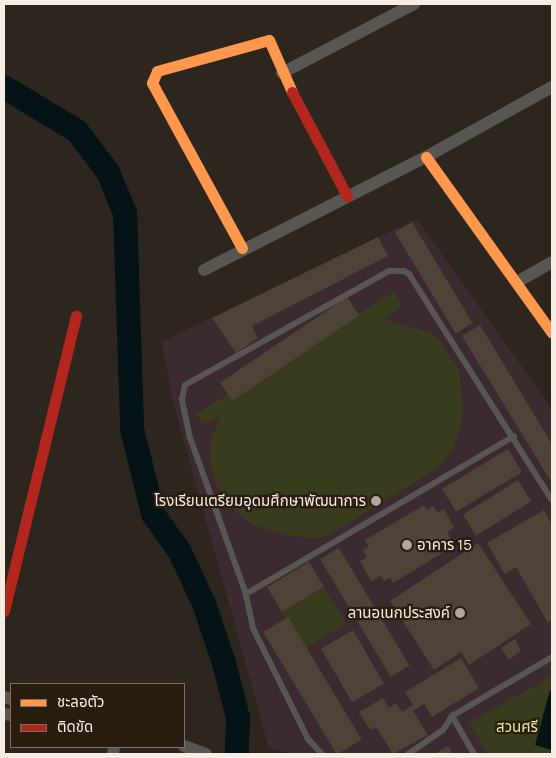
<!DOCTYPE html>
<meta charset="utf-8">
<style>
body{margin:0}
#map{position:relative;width:556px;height:758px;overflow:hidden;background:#2d261f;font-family:Manrope,"Noto Sans Thai",sans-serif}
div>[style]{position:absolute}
.education>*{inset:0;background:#3b2a2f}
.green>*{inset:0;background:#393b1d;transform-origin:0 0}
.water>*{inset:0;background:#041416}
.river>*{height:24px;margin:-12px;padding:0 12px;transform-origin:12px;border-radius:12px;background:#041416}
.building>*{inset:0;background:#4d4336;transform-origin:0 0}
.lane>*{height:6px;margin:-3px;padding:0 3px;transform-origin:3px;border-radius:3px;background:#585653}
.street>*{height:12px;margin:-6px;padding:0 6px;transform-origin:6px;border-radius:6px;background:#585653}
.slow>*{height:11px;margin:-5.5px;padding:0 5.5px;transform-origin:5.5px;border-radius:5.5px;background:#ff974d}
.jam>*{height:11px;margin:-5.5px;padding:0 5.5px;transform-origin:5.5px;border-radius:5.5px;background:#b3261e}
.dots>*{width:14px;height:14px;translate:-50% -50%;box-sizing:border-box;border:2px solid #291d10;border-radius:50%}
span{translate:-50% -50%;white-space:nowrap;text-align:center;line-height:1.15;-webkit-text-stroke:4.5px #291d10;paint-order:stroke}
.poi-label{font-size:15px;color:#f6eee5}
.right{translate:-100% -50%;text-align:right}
.left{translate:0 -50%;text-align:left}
.park-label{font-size:15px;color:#e2eb95}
.frame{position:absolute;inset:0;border:5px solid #f6eee5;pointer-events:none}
.legend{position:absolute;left:10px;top:683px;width:175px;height:65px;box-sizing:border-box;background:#291d10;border:1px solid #7b7165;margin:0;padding:6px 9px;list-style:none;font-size:15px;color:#f6eee5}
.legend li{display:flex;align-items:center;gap:10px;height:25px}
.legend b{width:25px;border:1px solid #7b7165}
</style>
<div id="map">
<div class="education">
<i style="clip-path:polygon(417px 219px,552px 409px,552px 754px,294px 754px,269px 748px,172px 398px,162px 342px)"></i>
</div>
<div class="green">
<i style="clip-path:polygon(394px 292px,402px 305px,385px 320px,429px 332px,437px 337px,459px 370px,463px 406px,461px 427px,454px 446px,441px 466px,329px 535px,317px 539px,285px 535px,253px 525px,235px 511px,218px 488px,211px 469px,210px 443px,221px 416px,204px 425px,196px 414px)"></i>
<i style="left:324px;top:587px;width:43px;height:49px;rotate:59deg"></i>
<i style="clip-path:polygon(552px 676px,552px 754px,487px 754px,469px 723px)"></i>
</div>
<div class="water">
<i style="clip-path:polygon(550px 690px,552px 691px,552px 750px,535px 745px)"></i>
</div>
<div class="river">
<i style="left:4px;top:87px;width:85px;rotate:31.1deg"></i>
<i style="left:77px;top:131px;width:51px;rotate:52.9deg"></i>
<i style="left:108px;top:172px;width:44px;rotate:67.5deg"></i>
<i style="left:125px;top:213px;width:216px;rotate:88.1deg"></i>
<i style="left:132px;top:429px;width:88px;rotate:76.1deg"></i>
<i style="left:153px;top:514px;width:47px;rotate:54.6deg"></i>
<i style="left:180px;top:552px;width:57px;rotate:65.2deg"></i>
<i style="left:204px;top:604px;width:62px;rotate:71.3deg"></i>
<i style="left:224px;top:663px;width:57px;rotate:75.7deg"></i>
<i style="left:238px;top:718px;width:36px;rotate:92deg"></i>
</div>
<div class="building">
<i style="left:412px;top:222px;width:118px;height:20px;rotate:59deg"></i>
<i style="clip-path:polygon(378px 237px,388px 256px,252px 326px,258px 338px,236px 353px,212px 318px)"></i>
<i style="left:347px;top:297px;width:22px;height:153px;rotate:56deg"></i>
<i style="clip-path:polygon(480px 325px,552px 444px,552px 483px,462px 336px)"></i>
<i style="left:508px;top:449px;width:27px;height:77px;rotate:59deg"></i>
<i style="left:518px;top:480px;width:25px;height:65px;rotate:58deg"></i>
<i style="clip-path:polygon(424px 505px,427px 510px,433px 506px,438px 513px,444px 509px,454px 528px,447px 532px,452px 540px,446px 543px,449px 549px,393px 583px,390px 578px,384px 581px,381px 576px,371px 581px,360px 561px,367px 557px,363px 550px,369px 547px,365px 540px)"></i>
<i style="clip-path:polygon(544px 510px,552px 525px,552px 620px,548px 623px,516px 567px,505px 574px,487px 543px)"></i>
<i style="clip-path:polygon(478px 543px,531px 624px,469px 665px,461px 652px,434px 670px,390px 601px)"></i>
<i style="left:339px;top:548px;width:137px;height:22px;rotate:59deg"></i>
<i style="left:309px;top:562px;width:29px;height:49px;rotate:59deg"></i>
<i style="left:288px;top:617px;width:143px;height:29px;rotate:59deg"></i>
<i style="left:353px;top:630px;width:62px;height:37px;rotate:60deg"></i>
<i style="clip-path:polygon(515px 639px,521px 651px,509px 660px,501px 648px)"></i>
<i style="clip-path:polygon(461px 658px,479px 688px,432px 717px,424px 704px,413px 711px,428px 735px,393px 754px,376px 727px,370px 730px,359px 712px,383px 698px,389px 708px,396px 703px,402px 712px,413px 705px,405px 692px)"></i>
<i style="clip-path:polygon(448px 746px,453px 754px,435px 754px)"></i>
</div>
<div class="lane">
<i style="left:246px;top:594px;width:311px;rotate:-30.5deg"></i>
<i style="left:452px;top:716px;width:44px;rotate:59.9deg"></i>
<i style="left:322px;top:754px;width:21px;rotate:-133deg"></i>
<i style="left:308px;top:739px;width:124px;rotate:-116.4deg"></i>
<i style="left:253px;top:628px;width:35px;rotate:-102deg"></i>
<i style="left:246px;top:594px;width:166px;rotate:-109.7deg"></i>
<i style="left:190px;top:438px;width:40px;rotate:-102deg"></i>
<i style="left:182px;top:399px;width:14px;rotate:-78deg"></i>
<i style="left:185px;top:385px;width:234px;rotate:-29.2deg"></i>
<i style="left:389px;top:271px;width:15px"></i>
<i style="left:404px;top:271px;width:6px;rotate:31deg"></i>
<i style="left:409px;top:274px;width:267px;rotate:57.7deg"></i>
<i style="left:408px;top:754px;width:42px;rotate:-34.4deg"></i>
<i style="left:443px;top:730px;width:17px;rotate:-57deg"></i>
<i style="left:452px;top:716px;width:116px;rotate:-30.5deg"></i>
</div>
<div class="street">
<i style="left:282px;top:73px;width:149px;rotate:-27.6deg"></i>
<i style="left:204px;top:270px;width:249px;rotate:-27deg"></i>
<i style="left:426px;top:157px;width:144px;rotate:-29.1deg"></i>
<i style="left:517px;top:282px;width:40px;rotate:-29.7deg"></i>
<i style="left:4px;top:697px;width:7px;rotate:16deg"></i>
<i style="left:4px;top:714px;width:7px;rotate:8deg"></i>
<i style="left:184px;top:746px;width:23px;rotate:20deg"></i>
<i style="left:113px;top:754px;width:7px;rotate:-82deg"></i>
</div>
<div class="slow">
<i style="left:426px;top:157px;width:216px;rotate:54.4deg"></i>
<i style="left:242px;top:248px;width:188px;rotate:-118.6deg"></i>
<i style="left:152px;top:83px;width:13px;rotate:-67deg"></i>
<i style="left:157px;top:71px;width:116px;rotate:-15.5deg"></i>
<i style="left:269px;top:40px;width:57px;rotate:66.1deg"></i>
</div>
<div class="jam">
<i style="left:292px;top:92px;width:118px;rotate:62.1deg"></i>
<i style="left:4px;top:611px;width:304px;rotate:-76.3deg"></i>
</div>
<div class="dots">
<i style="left:376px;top:501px;background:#b0a8a0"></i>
<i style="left:407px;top:545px;background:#b0a8a0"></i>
<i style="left:460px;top:613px;background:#b0a8a0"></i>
</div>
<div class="poi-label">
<span class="right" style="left:366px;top:501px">โรงเรียนเตรียมอุดมศึกษาพัฒนาการ</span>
<span class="left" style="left:417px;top:545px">อาคาร 15</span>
<span class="right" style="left:450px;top:613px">ลานอเนกประสงค์</span>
</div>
<div class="park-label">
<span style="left:517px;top:727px">สวนศรี</span>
</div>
<div class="frame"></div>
<ul class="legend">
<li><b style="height:6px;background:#ff974d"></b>ชะลอตัว</li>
<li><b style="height:6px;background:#b3261e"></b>ติดขัด</li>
</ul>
</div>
